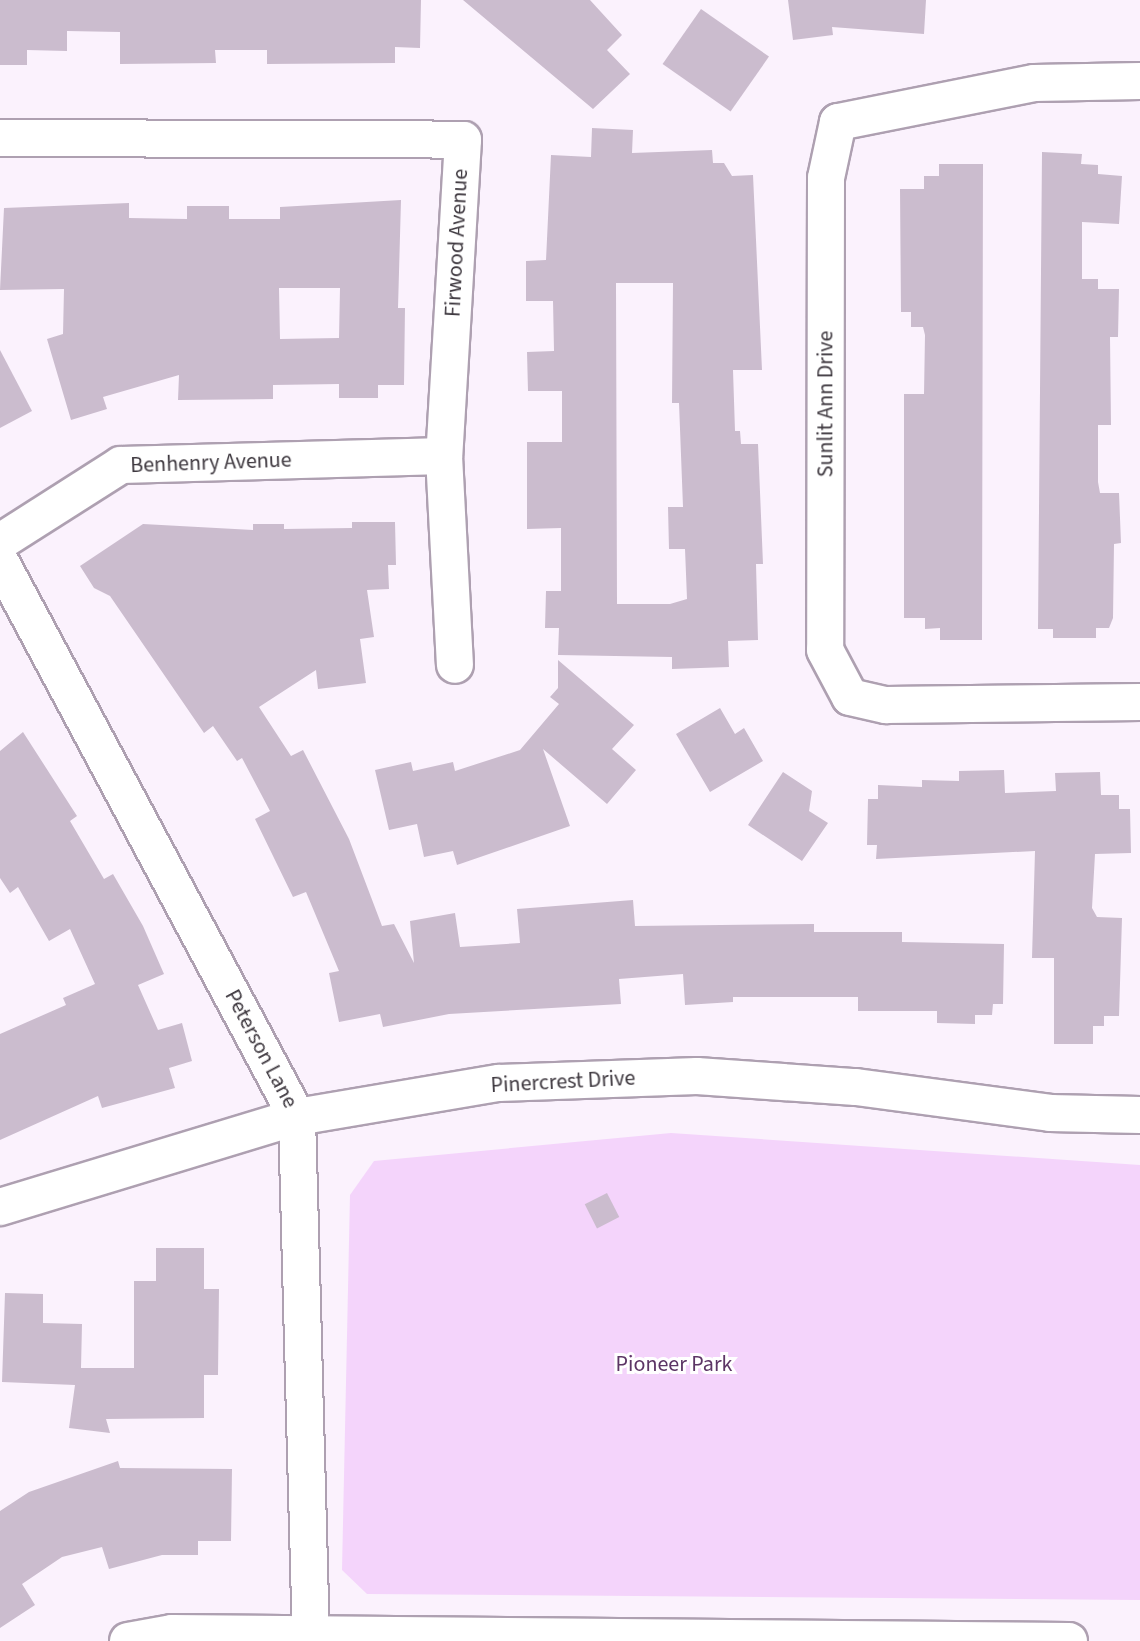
<!DOCTYPE html>
<style>
body{margin:0}
#map{position:relative;width:1140px;height:1641px;overflow:hidden;background:#fbf2fd;font-family:"Source Sans 3",sans-serif}
div>[style]{position:absolute}
.green>*{inset:0;background:#f4d4fb}
.building>*{inset:0;background:#cbbcce;transform-origin:0 0}
.roads{filter:drop-shadow(2px 0 #aea0b1) drop-shadow(-2px 0 #aea0b1) drop-shadow(0 2px #aea0b1) drop-shadow(0 -2px #aea0b1)}
.minor>*{height:36px;margin:-18px;padding:0 18px;transform-origin:18px;border-radius:18px;background:#fff}
span{translate:-50% -50%;white-space:nowrap;text-align:center;line-height:1.15;-webkit-text-stroke:6px #fff;paint-order:stroke}
.street-label{font-size:22px;color:#3d373e}
.park-label{font-size:22px;color:#5c3565}
</style>
<div id="map">
<div class="green">
<i style="clip-path:polygon(671px 1133px,1140px 1165px,1140px 1600px,367px 1594px,342px 1570px,350px 1195px,374px 1161px)"></i>
</div>
<div class="building">
<i style="clip-path:polygon(0 0,421px 0,420px 48px,395px 47px,395px 63px,267px 64px,267px 50px,215px 50px,216px 63px,120px 64px,120px 32px,67px 31px,67px 51px,27px 50px,27px 65px,0 65px)"></i>
<i style="clip-path:polygon(463px 0,590px 0,622px 35px,607px 50px,630px 74px,593px 109px)"></i>
<i style="clip-path:polygon(788px 0,926px 0,924px 34px,832px 27px,833px 35px,793px 40px)"></i>
<i style="left:701px;top:9px;width:83px;height:67px;rotate:35deg"></i>
<i style="clip-path:polygon(evenodd,592px 128px,633px 130px,632px 153px,712px 150px,713px 163px,724px 163px,732px 176px,753px 175px,762px 370px,733px 370px,735px 431px,740px 431px,741px 444px,758px 444px,763px 564px,756px 564px,758px 640px,728px 641px,729px 667px,672px 669px,672px 657px,558px 655px,559px 628px,545px 628px,546px 591px,561px 591px,561px 528px,527px 529px,527px 442px,562px 442px,562px 391px,528px 391px,527px 352px,554px 351px,553px 301px,526px 301px,526px 261px,546px 260px,551px 155px,591px 157px,592px 128px,616px 283px,673px 283px,672px 403px,679px 403px,683px 507px,668px 507px,669px 549px,685px 549px,687px 599px,670px 604px,617px 604px,616px 283px)"></i>
<i style="clip-path:polygon(1042px 152px,1082px 154px,1081px 164px,1098px 165px,1098px 174px,1122px 176px,1119px 224px,1082px 222px,1082px 279px,1098px 279px,1098px 289px,1119px 289px,1118px 337px,1110px 337px,1111px 425px,1098px 425px,1098px 482px,1100px 493px,1119px 493px,1121px 543px,1114px 544px,1113px 618px,1109px 628px,1096px 628px,1096px 638px,1053px 638px,1053px 629px,1038px 629px)"></i>
<i style="clip-path:polygon(939px 164px,983px 164px,982px 640px,940px 640px,940px 628px,925px 629px,925px 618px,904px 618px,904px 394px,924px 394px,925px 335px,923px 327px,911px 327px,911px 312px,901px 312px,900px 189px,924px 189px,924px 176px,939px 176px)"></i>
<i style="clip-path:polygon(evenodd,401px 200px,398px 308px,405px 308px,404px 385px,378px 385px,378px 398px,339px 398px,339px 384px,273px 385px,273px 399px,178px 400px,179px 375px,103px 397px,107px 409px,71px 420px,47px 339px,63px 334px,64px 289px,0 290px,4px 208px,129px 203px,129px 218px,187px 219px,187px 206px,229px 206px,229px 219px,280px 219px,280px 207px,401px 200px,279px 288px,340px 288px,339px 338px,280px 339px,279px 288px)"></i>
<i style="clip-path:polygon(0 350px,32px 411px,0 428px)"></i>
<i style="clip-path:polygon(352px 522px,395px 522px,396px 565px,388px 565px,389px 589px,367px 590px,374px 637px,360px 639px,366px 683px,318px 689px,316px 670px,259px 707px,291px 756px,303px 750px,349px 839px,382px 926px,394px 924px,414px 963px,410px 921px,455px 913px,460px 947px,520px 943px,517px 909px,633px 900px,635px 926px,814px 924px,814px 932px,902px 932px,902px 942px,1004px 944px,1003px 1004px,993px 1004px,992px 1015px,975px 1015px,975px 1024px,937px 1023px,937px 1011px,858px 1011px,858px 997px,733px 997px,733px 1002px,685px 1005px,683px 974px,619px 979px,621px 1004px,449px 1014px,383px 1027px,380px 1014px,339px 1022px,329px 973px,339px 971px,306px 892px,293px 897px,255px 819px,270px 811px,242px 758px,237px 761px,213px 726px,204px 733px,110px 596px,94px 588px,80px 566px,143px 524px,253px 530px,253px 524px,284px 524px,284px 529px,352px 528px)"></i>
<i style="clip-path:polygon(558px 660px,634px 725px,612px 749px,636px 770px,607px 804px,543px 749px,570px 826px,457px 865px,453px 851px,424px 857px,417px 824px,389px 830px,375px 770px,411px 762px,413px 771px,453px 762px,455px 771px,520px 750px,559px 704px,550px 697px,558px 688px)"></i>
<i style="clip-path:polygon(720px 708px,735px 734px,744px 728px,763px 761px,710px 792px,676px 734px)"></i>
<i style="clip-path:polygon(23px 732px,77px 816px,70px 821px,104px 879px,113px 874px,143px 926px,164px 974px,138px 985px,158px 1030px,182px 1023px,192px 1061px,169px 1068px,175px 1088px,102px 1108px,98px 1096px,0 1140px,0 1034px,66px 1005px,63px 998px,95px 984px,70px 929px,49px 941px,18px 887px,10px 893px,0 878px,0 751px)"></i>
<i style="clip-path:polygon(1004px 770px,1005px 793px,1056px 791px,1055px 773px,1100px 772px,1101px 795px,1119px 795px,1119px 809px,1130px 809px,1131px 853px,1095px 854px,1092px 908px,1097px 917px,1122px 918px,1119px 1016px,1104px 1016px,1104px 1026px,1093px 1026px,1093px 1044px,1054px 1044px,1054px 958px,1032px 958px,1035px 851px,876px 859px,877px 845px,867px 845px,868px 799px,878px 799px,878px 785px,922px 787px,922px 780px,959px 781px,959px 771px)"></i>
<i style="clip-path:polygon(783px 772px,812px 791px,809px 811px,828px 823px,802px 861px,748px 825px)"></i>
<i style="left:607px;top:1193px;width:27px;height:25px;rotate:63deg"></i>
<i style="clip-path:polygon(156px 1248px,204px 1248px,204px 1289px,219px 1289px,218px 1375px,204px 1375px,204px 1418px,106px 1419px,110px 1433px,69px 1428px,75px 1385px,2px 1382px,5px 1293px,43px 1294px,43px 1323px,82px 1324px,81px 1368px,134px 1368px,134px 1281px,156px 1281px)"></i>
<i style="clip-path:polygon(118px 1461px,120px 1468px,232px 1469px,231px 1541px,198px 1541px,198px 1555px,162px 1555px,109px 1569px,102px 1547px,62px 1557px,22px 1584px,35px 1605px,0 1628px,0 1511px,29px 1492px)"></i>
</div>
<div class="roads">
<div class="minor">
<i style="left:1140px;top:81px;width:106px;rotate:178.9deg"></i>
<i style="left:1034px;top:83px;width:200px;rotate:168.7deg"></i>
<i style="left:838px;top:122px;width:57px;rotate:102.1deg"></i>
<i style="left:826px;top:178px;width:472px;rotate:90.1deg"></i>
<i style="left:825px;top:650px;width:53px;rotate:62deg"></i>
<i style="left:850px;top:697px;width:37px;rotate:13deg"></i>
<i style="left:886px;top:705px;width:254px;rotate:-0.7deg"></i>
<i style="left:0;top:138px;width:463px;rotate:0.2deg"></i>
<i style="left:463px;top:140px;width:317px;rotate:93.4deg"></i>
<i style="left:444px;top:456px;width:209px;rotate:87deg"></i>
<i style="left:0;top:542px;width:143px;rotate:-32.5deg"></i>
<i style="left:121px;top:465px;width:323px;rotate:-1.6deg"></i>
<i style="left:0;top:561px;width:630px;rotate:61.89deg"></i>
<i style="left:297px;top:1117px;width:524px;rotate:88.47deg"></i>
<i style="left:0;top:1207px;width:310px;rotate:-16.9deg"></i>
<i style="left:297px;top:1117px;width:205px;rotate:-9.6deg"></i>
<i style="left:499px;top:1083px;width:198px;rotate:-2deg"></i>
<i style="left:697px;top:1076px;width:159px;rotate:4deg"></i>
<i style="left:856px;top:1087px;width:196px;rotate:7.6deg"></i>
<i style="left:1050px;top:1113px;width:90px;rotate:1.3deg"></i>
<i style="left:128px;top:1641px;width:45px;rotate:-10.3deg"></i>
<i style="left:172px;top:1633px;width:897px;rotate:0.51deg"></i>
</div>
</div>
<div class="street-label">
<span style="left:457px;top:243px;rotate:-87deg">Firwood Avenue</span>
<span style="left:826px;top:404px;rotate:-90deg">Sunlit Ann Drive</span>
<span style="left:211px;top:463px;rotate:-2deg">Benhenry Avenue</span>
<span style="left:261px;top:1049px;rotate:62deg">Peterson Lane</span>
<span style="left:563px;top:1082px;rotate:-3deg">Pinercrest Drive</span>
</div>
<div class="park-label">
<span style="left:674px;top:1365px">Pioneer Park</span>
</div>
</div>
